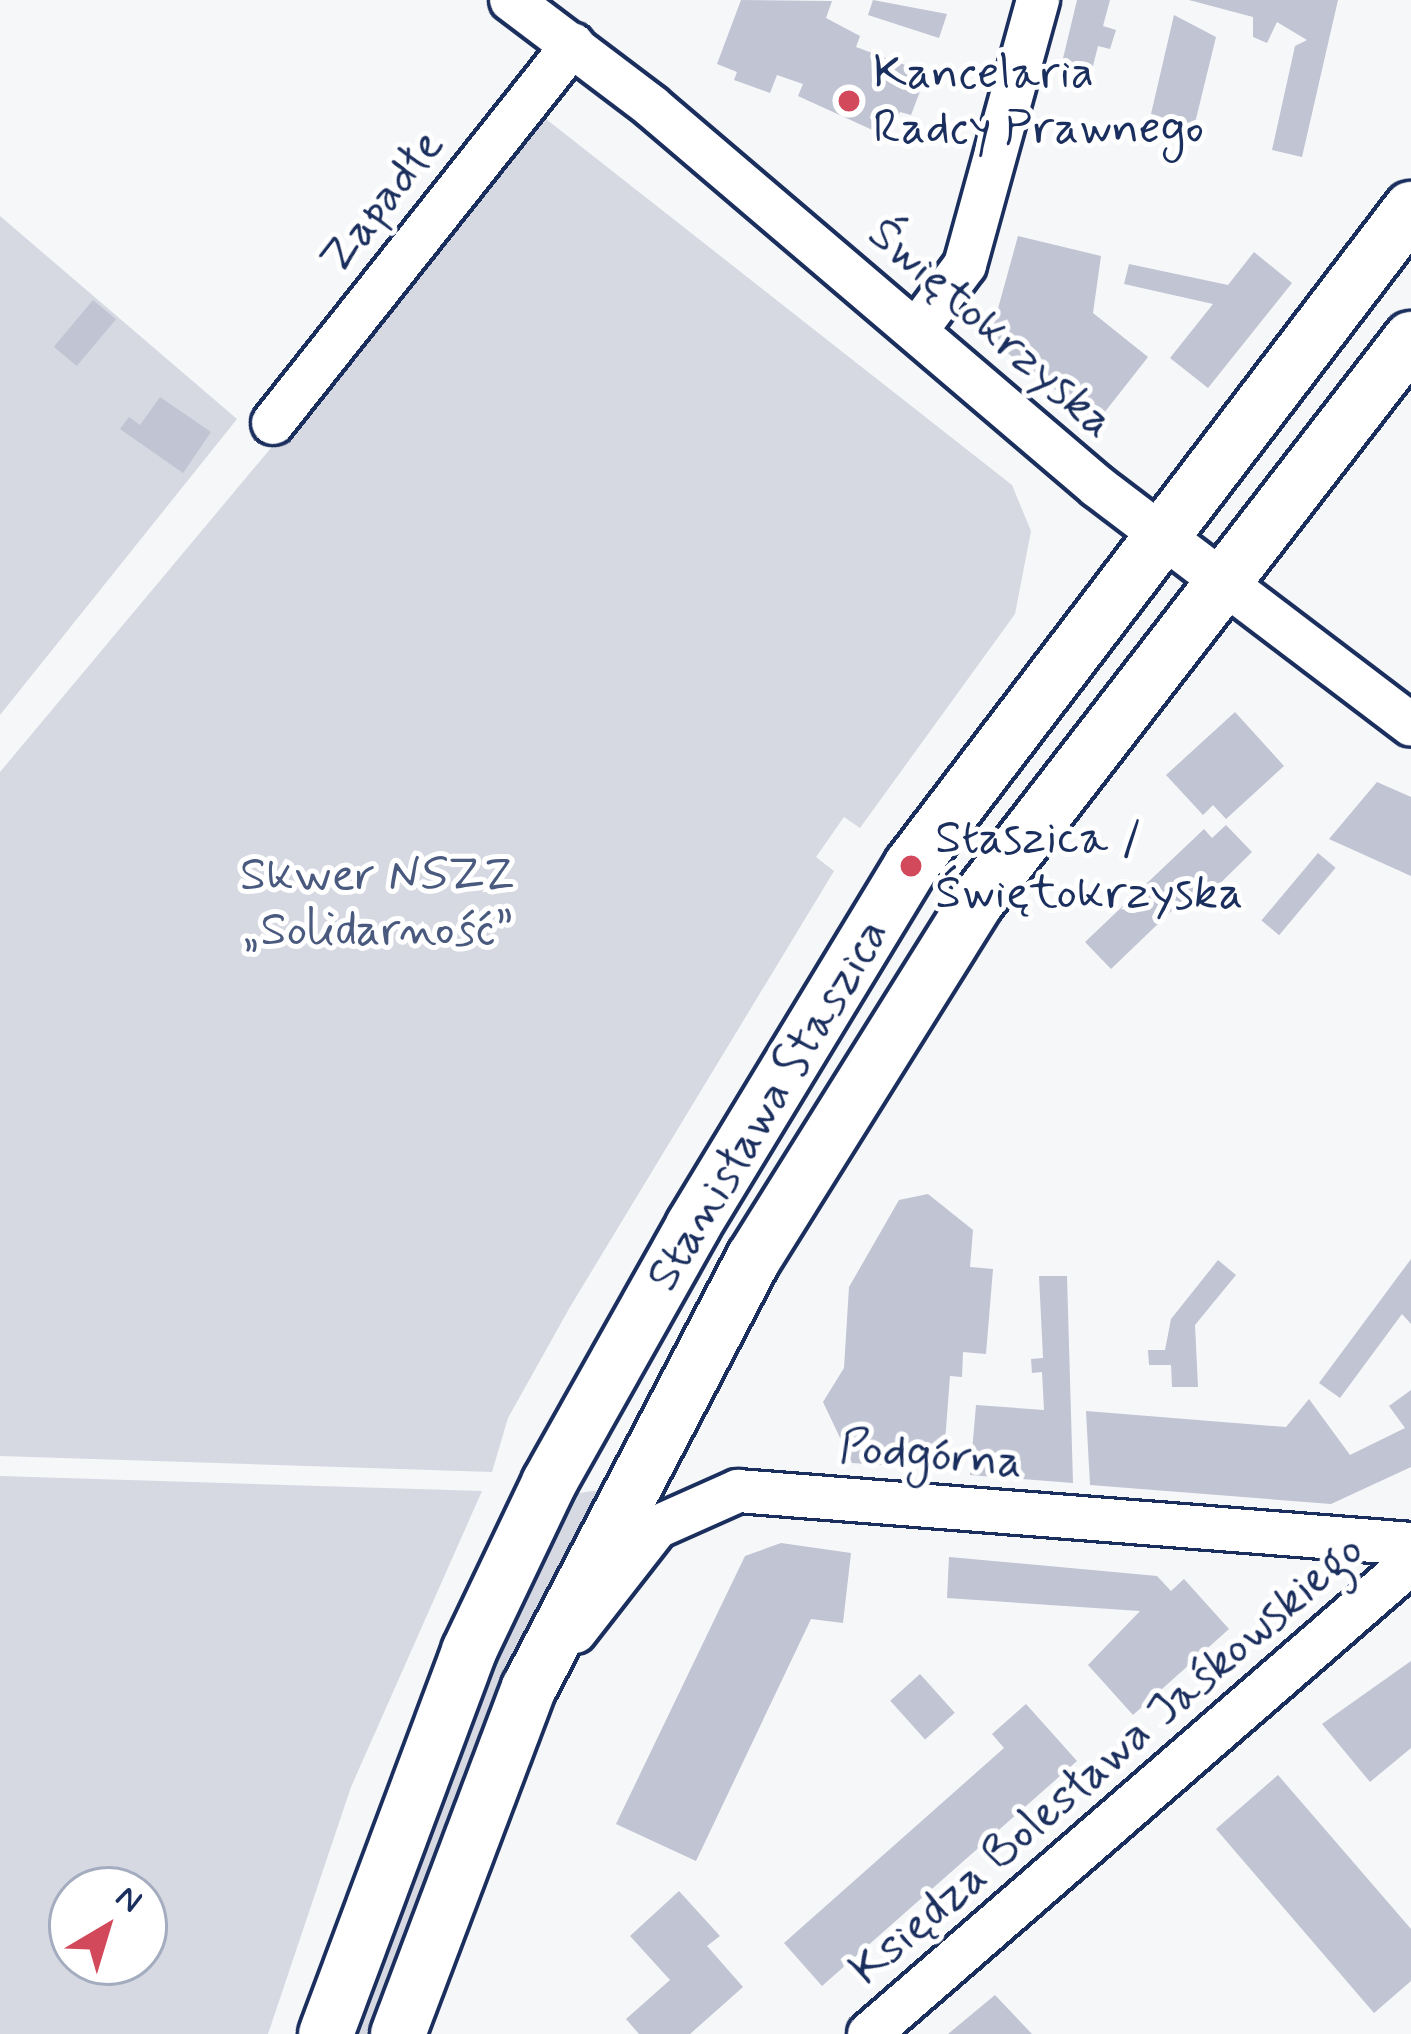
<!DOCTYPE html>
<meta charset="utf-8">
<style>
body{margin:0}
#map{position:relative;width:1411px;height:2034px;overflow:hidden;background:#f6f7f9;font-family:Mynerve,sans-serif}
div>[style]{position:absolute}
.green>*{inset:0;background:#d6d9e2}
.building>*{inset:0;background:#c0c4d3;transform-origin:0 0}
.roads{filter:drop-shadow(3px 0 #1b2f5e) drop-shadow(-3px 0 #1b2f5e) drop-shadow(0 3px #1b2f5e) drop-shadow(0 -3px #1b2f5e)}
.minor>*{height:42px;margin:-21px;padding:0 21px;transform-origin:21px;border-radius:21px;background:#fff}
.major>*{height:54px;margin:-27px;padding:0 27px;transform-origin:27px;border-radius:27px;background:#fff}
.dots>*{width:33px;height:33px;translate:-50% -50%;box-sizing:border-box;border:6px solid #fff;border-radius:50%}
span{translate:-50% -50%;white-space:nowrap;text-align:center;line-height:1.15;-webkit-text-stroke:10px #fff;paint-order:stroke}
.poi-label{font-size:48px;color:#1b2f5e}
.left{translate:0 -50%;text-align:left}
.street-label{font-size:48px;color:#1b2f5e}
.park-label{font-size:48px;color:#4a5a7f}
.north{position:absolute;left:48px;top:1866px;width:120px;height:120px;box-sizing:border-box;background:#fff;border:3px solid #a4acbf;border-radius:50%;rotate:38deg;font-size:33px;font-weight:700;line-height:48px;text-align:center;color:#1b2f5e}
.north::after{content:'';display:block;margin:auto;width:42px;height:54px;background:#d1495b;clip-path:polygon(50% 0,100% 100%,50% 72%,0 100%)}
</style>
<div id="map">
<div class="green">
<i style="clip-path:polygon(546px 119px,1012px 485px,1031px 531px,1015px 614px,860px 828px,844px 817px,816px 857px,834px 871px,570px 1307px,508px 1418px,492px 1472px,0 1456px,0 772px)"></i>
<i style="clip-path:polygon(0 216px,237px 419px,0 715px)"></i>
<i style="clip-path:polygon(evenodd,0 1476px,482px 1491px,351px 1787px,268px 2034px,0 2034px,0 1476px,72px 1890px,144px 1890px,144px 1962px,72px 1962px,72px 1890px)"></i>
<i style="clip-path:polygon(599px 1490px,483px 1738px,375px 2034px,353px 2034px,464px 1723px,573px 1494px)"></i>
</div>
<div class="building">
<i style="clip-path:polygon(741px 0,832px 1px,826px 18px,860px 36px,856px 47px,927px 73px,911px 115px,900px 112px,890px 138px,798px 96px,803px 84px,777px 75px,770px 93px,734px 80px,737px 72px,717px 64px)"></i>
<i style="clip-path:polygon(873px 0,947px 14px,939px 38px,868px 15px)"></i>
<i style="clip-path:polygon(1077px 0,1110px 0,1103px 26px,1116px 30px,1110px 49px,1098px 46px,1089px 82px,1059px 75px)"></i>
<i style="clip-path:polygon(1189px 0,1338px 0,1302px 157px,1272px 150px,1295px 46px,1307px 40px,1277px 22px,1267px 43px,1253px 37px,1253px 17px)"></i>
<i style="clip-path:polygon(1174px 15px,1216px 37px,1194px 127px,1151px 114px)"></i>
<i style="clip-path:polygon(1018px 236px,1101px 256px,1093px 313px,1148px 357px,1097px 422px,1001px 348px,994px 323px)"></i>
<i style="clip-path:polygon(1254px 252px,1292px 283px,1208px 388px,1170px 358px,1213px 304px,1124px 284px,1129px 264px,1228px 285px)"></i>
<i style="left:93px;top:300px;width:30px;height:61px;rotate:40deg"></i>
<i style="clip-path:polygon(160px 397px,211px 432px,183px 473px,120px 429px,129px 417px,140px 425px)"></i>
<i style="clip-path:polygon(1235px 712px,1284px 766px,1226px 819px,1213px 805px,1203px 815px,1166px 775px)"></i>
<i style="clip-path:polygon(1377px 782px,1411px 797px,1411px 876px,1329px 839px)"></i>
<i style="clip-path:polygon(1226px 825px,1252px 852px,1197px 906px,1187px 896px,1111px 969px,1085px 942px,1204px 829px,1212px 838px)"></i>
<i style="left:1318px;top:853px;width:23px;height:88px;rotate:40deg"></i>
<i style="clip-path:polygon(928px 1194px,973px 1230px,970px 1267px,993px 1269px,986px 1354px,963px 1352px,962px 1377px,950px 1376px,943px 1469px,852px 1463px,823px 1402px,844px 1368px,849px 1287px,899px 1200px)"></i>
<i style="clip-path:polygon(1411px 1259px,1411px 1324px,1402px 1314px,1340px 1398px,1319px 1383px)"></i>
<i style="clip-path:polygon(1218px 1260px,1236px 1275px,1195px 1325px,1198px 1387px,1172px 1387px,1171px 1365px,1149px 1365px,1148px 1350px,1165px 1350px,1171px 1319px)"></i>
<i style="clip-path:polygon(1039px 1276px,1067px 1276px,1073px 1483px,970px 1475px,976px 1405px,1044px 1410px,1042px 1372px,1032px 1373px,1031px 1359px,1043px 1358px)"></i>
<i style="clip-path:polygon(1411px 1390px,1411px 1467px,1331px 1504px,1090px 1485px,1086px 1411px,1286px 1427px,1309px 1399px,1350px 1455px,1405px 1428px,1389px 1406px)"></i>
<i style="clip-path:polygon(781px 1543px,851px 1553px,843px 1623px,811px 1619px,696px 1861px,616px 1824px,745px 1556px)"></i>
<i style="clip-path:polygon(949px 1557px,1157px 1576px,1171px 1591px,1184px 1579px,1229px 1629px,1133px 1715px,1088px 1665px,1140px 1611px,947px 1598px)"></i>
<i style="clip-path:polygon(1411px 1661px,1411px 1748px,1370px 1782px,1322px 1724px)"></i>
<i style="left:920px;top:1674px;width:52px;height:40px;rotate:48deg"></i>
<i style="clip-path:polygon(1026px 1704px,1077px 1761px,822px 1986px,784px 1943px,1004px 1748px,992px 1734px)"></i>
<i style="clip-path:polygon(1278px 1775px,1411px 1929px,1411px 1981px,1374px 2013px,1216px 1829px)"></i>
<i style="clip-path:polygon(679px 1891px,720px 1936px,707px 1946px,743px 1987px,690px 2034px,639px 2034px,626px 2019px,670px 1980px,630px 1936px)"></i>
<i style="clip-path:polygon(995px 1995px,1032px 2034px,948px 2034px)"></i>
</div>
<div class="roads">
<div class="minor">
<i style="left:511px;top:0;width:176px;rotate:37.1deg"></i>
<i style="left:651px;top:106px;width:587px;rotate:40.44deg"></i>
<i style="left:1098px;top:487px;width:393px;rotate:37.2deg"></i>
<i style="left:916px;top:331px;width:82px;rotate:-53.4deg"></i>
<i style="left:965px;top:265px;width:275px;rotate:-74.6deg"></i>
<i style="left:273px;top:423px;width:483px;rotate:-51.6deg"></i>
<i style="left:575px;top:1632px;width:133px;rotate:-52deg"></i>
<i style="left:657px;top:1527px;width:89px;rotate:-24deg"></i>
<i style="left:738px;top:1491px;width:675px;rotate:4.5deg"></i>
<i style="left:869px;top:2034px;width:718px;rotate:-40.99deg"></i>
</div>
<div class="major">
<i style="left:326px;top:2034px;width:409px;rotate:-69.5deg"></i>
<i style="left:469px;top:1651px;width:186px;rotate:-64.5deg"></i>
<i style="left:549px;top:1483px;width:295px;rotate:-60.7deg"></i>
<i style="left:693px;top:1226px;width:421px;rotate:-58.8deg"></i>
<i style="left:911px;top:866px;width:826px;rotate:-52.73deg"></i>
<i style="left:398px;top:2034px;width:370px;rotate:-69.3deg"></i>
<i style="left:529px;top:1688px;width:485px;rotate:-62.4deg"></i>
<i style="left:754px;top:1258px;width:422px;rotate:-58deg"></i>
<i style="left:978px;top:900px;width:709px;rotate:-52.34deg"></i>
</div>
</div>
<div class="dots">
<i style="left:849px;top:101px;background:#d1495b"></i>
<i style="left:911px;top:866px;background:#d1495b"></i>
</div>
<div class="poi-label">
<span class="left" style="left:873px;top:101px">Kancelaria<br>Radcy Prawnego</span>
<span class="left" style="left:935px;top:866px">Staszica /<br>Świętokrzyska</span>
</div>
<div class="street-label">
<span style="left:382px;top:202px;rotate:-52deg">Zapadłe</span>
<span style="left:991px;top:328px;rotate:41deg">Świętokrzyska</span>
<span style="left:768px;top:1105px;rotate:-59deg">Stanisława Staszica</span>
<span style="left:931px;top:1455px;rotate:5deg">Podgórna</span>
<span style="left:1107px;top:1760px;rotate:-41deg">Księdza Bolesława Jaśkowskiego</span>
</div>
<div class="park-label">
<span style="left:377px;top:903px">Skwer NSZZ<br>„Solidarność”</span>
</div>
<div class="north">N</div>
</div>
